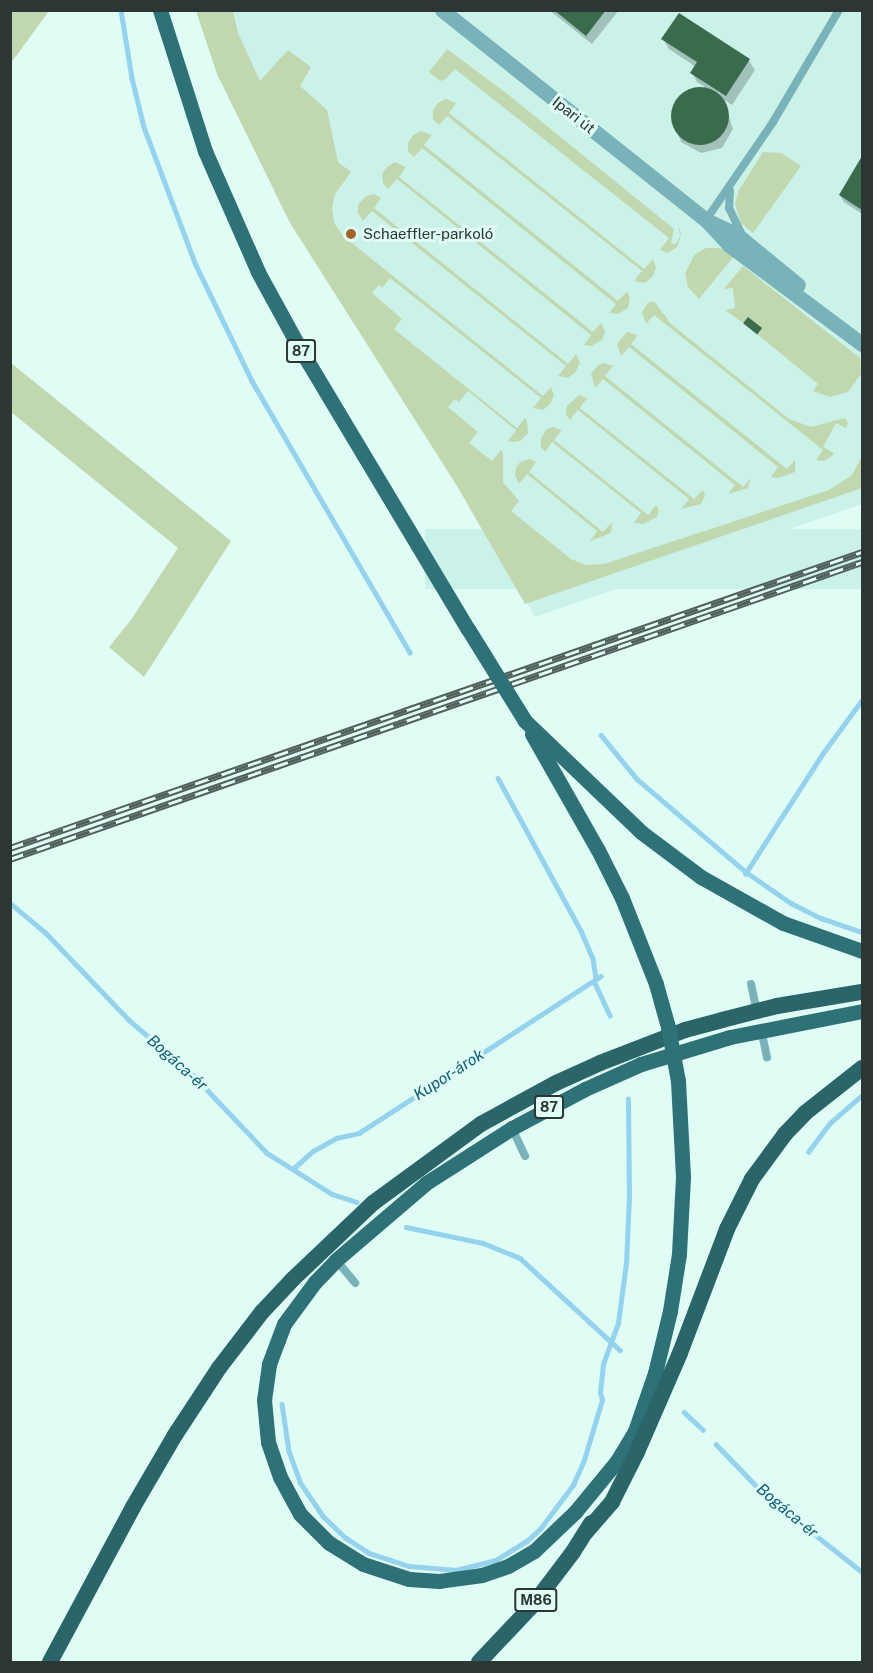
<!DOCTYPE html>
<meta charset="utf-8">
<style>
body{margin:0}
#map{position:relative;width:873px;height:1673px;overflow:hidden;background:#dffcf5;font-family:"Public Sans",sans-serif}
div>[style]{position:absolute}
.built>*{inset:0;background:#cbf2e9;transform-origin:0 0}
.green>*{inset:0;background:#c1d7b0}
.shadow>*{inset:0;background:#0003}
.stream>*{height:4.5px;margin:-2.25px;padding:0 2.25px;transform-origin:2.25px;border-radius:2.25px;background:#95d2ed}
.building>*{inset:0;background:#396b4c;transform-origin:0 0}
.round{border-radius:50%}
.service>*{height:8px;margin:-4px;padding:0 4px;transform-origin:4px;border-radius:4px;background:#79b2b8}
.tertiary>*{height:15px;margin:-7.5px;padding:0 7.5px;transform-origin:7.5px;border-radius:7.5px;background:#79b2b8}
.primary>*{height:15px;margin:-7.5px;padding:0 7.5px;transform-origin:7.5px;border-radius:7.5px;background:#2e7278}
.trunk>*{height:16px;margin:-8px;padding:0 8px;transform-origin:8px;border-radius:8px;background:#2a656a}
.rail>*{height:7px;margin-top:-3.5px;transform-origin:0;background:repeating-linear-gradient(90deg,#dffcf5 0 14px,#51605d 0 28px);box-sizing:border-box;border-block:2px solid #51605d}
.primary-bridge>*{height:15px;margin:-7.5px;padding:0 7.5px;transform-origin:7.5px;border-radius:7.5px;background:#2e7278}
.dots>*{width:16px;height:16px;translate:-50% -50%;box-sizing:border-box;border:3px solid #dffcf5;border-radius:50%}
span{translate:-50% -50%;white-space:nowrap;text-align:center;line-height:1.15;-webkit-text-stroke:6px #dffcf5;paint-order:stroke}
.shield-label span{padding:2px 4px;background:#dffcf5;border:2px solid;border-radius:4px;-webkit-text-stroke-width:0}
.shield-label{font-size:14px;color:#2c3735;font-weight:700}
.street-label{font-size:15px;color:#2c3735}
.poi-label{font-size:15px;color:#2c3735}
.left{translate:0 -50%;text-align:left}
.water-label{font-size:16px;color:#0d5c78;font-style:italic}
.frame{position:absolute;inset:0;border:12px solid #2c3735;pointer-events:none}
</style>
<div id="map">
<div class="built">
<i style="clip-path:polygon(226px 11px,862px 11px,862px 504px,535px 617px,505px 560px,388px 366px)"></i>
<i style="left:862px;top:529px;width:60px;height:437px;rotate:90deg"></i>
</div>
<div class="green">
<i style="clip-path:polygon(11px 10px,49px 11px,11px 63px,10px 11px)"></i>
<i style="clip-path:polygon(196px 11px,233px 11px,238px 33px,260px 81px,288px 50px,311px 67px,300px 86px,327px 110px,338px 162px,351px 172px,335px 194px,332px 208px,334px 223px,343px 236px,543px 396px,551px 387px,554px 395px,551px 403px,543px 410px,533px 408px,541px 398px,390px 278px,382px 288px,379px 285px,372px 293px,402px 319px,394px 329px,517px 428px,525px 418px,527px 421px,528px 433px,520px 441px,512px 442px,508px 441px,516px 430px,468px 391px,459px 402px,455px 399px,448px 407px,478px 432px,469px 443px,492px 461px,501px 450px,503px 453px,503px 482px,519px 501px,511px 511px,571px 559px,586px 565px,604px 564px,829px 490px,852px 475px,862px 456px,862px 488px,525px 604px,457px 486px,290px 223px,217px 74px)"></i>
<i style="clip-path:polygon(447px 49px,506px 93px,674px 229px,671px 243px,676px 244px,680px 236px,678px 222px,681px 235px,677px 247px,668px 253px,660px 250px,669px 238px,455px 69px,446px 79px,440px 81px,429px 72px)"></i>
<i style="clip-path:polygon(446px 99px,456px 103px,449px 113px,644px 269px,653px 259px,656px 267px,653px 276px,645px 283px,634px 281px,642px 271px,447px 116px,439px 125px,433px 119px,433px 110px,438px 103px)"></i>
<i style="clip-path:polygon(421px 131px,432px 135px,424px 145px,618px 301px,627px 291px,630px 298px,628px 308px,618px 314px,609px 313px,616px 304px,422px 148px,414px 157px,408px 151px,408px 143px,413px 135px)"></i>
<i style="clip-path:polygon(763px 152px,781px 153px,801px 166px,753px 233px,741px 223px,735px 204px,739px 190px)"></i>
<i style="clip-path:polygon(395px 162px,406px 167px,399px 177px,593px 332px,601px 323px,605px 331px,602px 340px,591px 346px,584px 345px,591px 335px,397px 179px,388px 189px,383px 183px,382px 174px,387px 167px)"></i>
<i style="clip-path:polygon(374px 194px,381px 198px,374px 208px,568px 364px,576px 354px,580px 363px,575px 373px,568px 378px,558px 376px,566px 366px,372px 211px,363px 221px,358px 213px,358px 205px,366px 196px)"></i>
<i style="clip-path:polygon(706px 248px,720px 248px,735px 255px,699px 299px,688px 287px,685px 274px,694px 255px)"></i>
<i style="clip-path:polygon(743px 266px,860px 358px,861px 374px,848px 392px,830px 397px,813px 391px,818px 384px,757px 334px,762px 328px,748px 317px,743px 323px,725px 310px,735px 308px,733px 288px,724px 289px)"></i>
<i style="clip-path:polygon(654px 301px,671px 324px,789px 419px,811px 427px,845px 418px,848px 423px,846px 428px,836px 423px,823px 447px,834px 453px,832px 456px,824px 461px,816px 460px,823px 450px,654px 315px,646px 324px,642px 312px,648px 303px)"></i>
<i style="clip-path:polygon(627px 332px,638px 335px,631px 344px,787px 469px,795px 460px,795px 472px,778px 478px,771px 477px,778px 467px,629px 347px,621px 356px,617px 344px)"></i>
<i style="clip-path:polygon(11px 363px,231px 541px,144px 677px,109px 647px,131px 620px,178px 548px,11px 412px)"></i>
<i style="clip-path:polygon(605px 363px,613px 366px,605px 376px,743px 487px,751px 478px,748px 488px,728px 494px,735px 485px,603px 379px,595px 388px,591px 374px,598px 365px)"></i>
<i style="clip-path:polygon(579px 395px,587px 398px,580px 408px,694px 499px,703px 490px,705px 496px,701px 504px,681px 509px,689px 499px,578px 410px,570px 420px,566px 414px,567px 406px)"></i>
<i style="clip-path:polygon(553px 427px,562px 430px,554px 440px,648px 515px,656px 505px,659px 510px,657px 517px,643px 524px,634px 523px,641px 513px,552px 442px,545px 452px,541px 447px,541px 438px,547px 429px)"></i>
<i style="clip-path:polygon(529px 459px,536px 462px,529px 472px,603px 532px,612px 522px,611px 533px,590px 541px,597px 531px,527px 474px,519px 484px,515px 475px,516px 468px,520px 462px)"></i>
</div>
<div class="shadow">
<i style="clip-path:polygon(549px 10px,619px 10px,592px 44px)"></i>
<i style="clip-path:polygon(679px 15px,749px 61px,755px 70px,732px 105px,723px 99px,733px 129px,722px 148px,701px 153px,681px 142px,671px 112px,683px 93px,705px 87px,697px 82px,692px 73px,696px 67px,669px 49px,663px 39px)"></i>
<i style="clip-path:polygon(862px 159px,862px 214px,844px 202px,840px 195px)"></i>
</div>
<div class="stream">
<i style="left:121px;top:10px;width:69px;rotate:80.8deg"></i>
<i style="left:132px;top:78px;width:50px;rotate:76.2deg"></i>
<i style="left:144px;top:127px;width:147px;rotate:69.4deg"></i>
<i style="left:196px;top:265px;width:129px;rotate:64.2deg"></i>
<i style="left:252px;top:381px;width:314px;rotate:59.8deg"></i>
<i style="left:601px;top:735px;width:57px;rotate:50.7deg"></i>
<i style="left:637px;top:779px;width:143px;rotate:40.5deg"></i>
<i style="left:746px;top:872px;width:55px;rotate:34.6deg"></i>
<i style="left:791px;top:903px;width:34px;rotate:27deg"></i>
<i style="left:821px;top:918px;width:43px;rotate:18.9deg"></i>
<i style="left:498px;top:778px;width:176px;rotate:61.5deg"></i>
<i style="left:582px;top:933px;width:28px;rotate:67deg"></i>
<i style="left:593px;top:959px;width:20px;rotate:81deg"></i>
<i style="left:745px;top:874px;width:144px;rotate:-57.2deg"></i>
<i style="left:823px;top:753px;width:66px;rotate:-53.7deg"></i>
<i style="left:10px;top:903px;width:47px;rotate:39.8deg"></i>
<i style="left:46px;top:933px;width:120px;rotate:46.3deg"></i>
<i style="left:129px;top:1020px;width:86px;rotate:40.7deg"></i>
<i style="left:194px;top:1076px;width:106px;rotate:46.5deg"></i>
<i style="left:267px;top:1153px;width:77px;rotate:32.2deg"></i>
<i style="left:332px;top:1194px;width:26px;rotate:18deg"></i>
<i style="left:594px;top:981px;width:38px;rotate:65deg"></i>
<i style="left:808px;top:1152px;width:36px;rotate:-53deg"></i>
<i style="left:830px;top:1123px;width:43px;rotate:-41.2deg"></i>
<i style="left:294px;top:1168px;width:25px;rotate:-42deg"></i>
<i style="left:313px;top:1151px;width:26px;rotate:-29deg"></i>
<i style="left:336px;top:1138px;width:24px;rotate:-12deg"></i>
<i style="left:359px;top:1133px;width:288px;rotate:-33deg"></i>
<i style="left:406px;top:1227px;width:79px;rotate:11.7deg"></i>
<i style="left:483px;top:1243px;width:40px;rotate:22deg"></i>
<i style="left:520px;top:1258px;width:136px;rotate:42.6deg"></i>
<i style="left:282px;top:1404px;width:48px;rotate:81.5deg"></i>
<i style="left:289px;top:1451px;width:33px;rotate:70deg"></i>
<i style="left:300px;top:1482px;width:41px;rotate:55.9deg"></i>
<i style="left:323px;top:1516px;width:32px;rotate:44deg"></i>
<i style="left:346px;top:1538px;width:27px;rotate:33deg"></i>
<i style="left:369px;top:1553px;width:42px;rotate:18deg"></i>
<i style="left:409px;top:1566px;width:47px;rotate:4.9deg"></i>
<i style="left:456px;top:1570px;width:41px;rotate:-14deg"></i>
<i style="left:496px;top:1560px;width:36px;rotate:-32deg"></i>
<i style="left:527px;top:1541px;width:18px;rotate:-43deg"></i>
<i style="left:540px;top:1529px;width:55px;rotate:-53.1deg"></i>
<i style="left:573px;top:1485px;width:27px;rotate:-66deg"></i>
<i style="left:584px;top:1460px;width:63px;rotate:-73.3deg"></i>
<i style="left:602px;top:1400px;width:7px;rotate:-106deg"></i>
<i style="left:600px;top:1393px;width:29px;rotate:-84deg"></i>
<i style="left:603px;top:1364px;width:44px;rotate:-69.9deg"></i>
<i style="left:618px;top:1323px;width:61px;rotate:-82.4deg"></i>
<i style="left:626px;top:1263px;width:66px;rotate:-87.4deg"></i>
<i style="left:629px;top:1197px;width:98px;rotate:-90.6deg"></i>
<i style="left:684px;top:1412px;width:26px;rotate:43deg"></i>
<i style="left:716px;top:1444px;width:71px;rotate:46.1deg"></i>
<i style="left:765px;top:1495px;width:124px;rotate:38.4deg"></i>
</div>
<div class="building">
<i style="clip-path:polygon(554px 10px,606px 10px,586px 36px)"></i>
<i style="clip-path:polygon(679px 13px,750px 59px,726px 96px,690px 73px,697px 62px,661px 39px)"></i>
<i class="round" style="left:671px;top:87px;width:58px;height:58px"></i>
<i style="clip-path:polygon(862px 156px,862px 210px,839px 195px)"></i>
<i style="left:748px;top:317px;width:18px;height:8px;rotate:38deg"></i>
</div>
<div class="service">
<i style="left:730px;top:191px;width:17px;rotate:93deg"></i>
<i style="left:729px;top:208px;width:28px;rotate:64deg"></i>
<i style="left:706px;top:220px;width:119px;rotate:-55.6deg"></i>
<i style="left:773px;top:122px;width:130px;rotate:-59.5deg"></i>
<i style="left:751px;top:984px;width:29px;rotate:78deg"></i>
<i style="left:761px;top:1029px;width:29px;rotate:78deg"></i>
<i style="left:512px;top:1128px;width:31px;rotate:65deg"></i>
<i style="left:336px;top:1260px;width:30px;rotate:50deg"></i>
</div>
<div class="tertiary">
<i style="left:442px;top:10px;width:337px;rotate:38.5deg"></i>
<i style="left:706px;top:220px;width:34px;rotate:47deg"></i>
<i style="left:729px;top:245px;width:166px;rotate:36.7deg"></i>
<i style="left:706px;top:220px;width:33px;rotate:25deg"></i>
<i style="left:736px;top:234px;width:80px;rotate:39.4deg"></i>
</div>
<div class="primary">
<i style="left:160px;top:10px;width:148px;rotate:72.3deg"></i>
<i style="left:205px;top:151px;width:132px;rotate:66.3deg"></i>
<i style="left:258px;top:272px;width:85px;rotate:61.3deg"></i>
<i style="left:299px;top:347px;width:329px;rotate:59.1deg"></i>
<i style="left:525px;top:721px;width:161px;rotate:43.7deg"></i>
<i style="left:641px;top:832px;width:75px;rotate:36.9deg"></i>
<i style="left:701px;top:877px;width:94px;rotate:29.3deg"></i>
<i style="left:783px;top:923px;width:84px;rotate:19.5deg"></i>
<i style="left:532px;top:734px;width:133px;rotate:60.4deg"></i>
<i style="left:598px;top:850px;width:54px;rotate:63.4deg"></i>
<i style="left:622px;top:898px;width:92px;rotate:68.4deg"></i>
<i style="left:656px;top:984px;width:45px;rotate:74.4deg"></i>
<i style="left:678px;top:1081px;width:96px;rotate:87deg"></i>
<i style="left:683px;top:1177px;width:77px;rotate:93deg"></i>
<i style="left:679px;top:1254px;width:58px;rotate:99deg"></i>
<i style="left:670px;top:1311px;width:64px;rotate:103.6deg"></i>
<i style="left:655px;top:1373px;width:61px;rotate:109deg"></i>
<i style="left:635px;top:1431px;width:35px;rotate:121deg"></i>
<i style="left:617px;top:1461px;width:66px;rotate:129.5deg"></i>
<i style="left:575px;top:1512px;width:57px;rotate:136.4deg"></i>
<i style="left:534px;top:1551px;width:30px;rotate:150deg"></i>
<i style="left:508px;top:1566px;width:28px;rotate:161deg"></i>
<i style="left:482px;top:1575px;width:43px;rotate:172.1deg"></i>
<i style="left:439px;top:1581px;width:30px;rotate:-176deg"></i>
<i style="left:409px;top:1579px;width:48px;rotate:-161.9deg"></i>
<i style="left:363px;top:1564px;width:40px;rotate:-148deg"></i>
<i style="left:329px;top:1543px;width:41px;rotate:-135deg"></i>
<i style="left:300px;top:1514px;width:42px;rotate:-118.4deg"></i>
<i style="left:280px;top:1477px;width:37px;rotate:-109deg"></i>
<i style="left:268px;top:1442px;width:42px;rotate:-95.4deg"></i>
<i style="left:264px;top:1400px;width:36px;rotate:-82deg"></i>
<i style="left:269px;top:1364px;width:43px;rotate:-69.4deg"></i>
<i style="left:284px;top:1324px;width:52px;rotate:-53.6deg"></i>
<i style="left:315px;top:1282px;width:30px;rotate:-46deg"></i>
<i style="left:336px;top:1260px;width:118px;rotate:-40.5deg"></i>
<i style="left:426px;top:1183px;width:102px;rotate:-32.6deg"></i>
<i style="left:512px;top:1128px;width:83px;rotate:-28.1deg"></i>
<i style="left:585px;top:1089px;width:61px;rotate:-24.1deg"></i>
<i style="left:641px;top:1064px;width:93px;rotate:-16.9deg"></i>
<i style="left:730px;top:1037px;width:135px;rotate:-11.1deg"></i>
</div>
<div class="trunk">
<i style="left:586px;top:1532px;width:40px;rotate:-49deg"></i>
<i style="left:612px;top:1502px;width:56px;rotate:-63.4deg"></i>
<i style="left:637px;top:1452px;width:108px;rotate:-66.5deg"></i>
<i style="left:680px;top:1353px;width:133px;rotate:-69.2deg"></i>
<i style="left:727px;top:1229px;width:56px;rotate:-63.4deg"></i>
<i style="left:752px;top:1179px;width:56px;rotate:-53.7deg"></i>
<i style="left:785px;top:1134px;width:29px;rotate:-46deg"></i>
<i style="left:805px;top:1113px;width:73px;rotate:-38.3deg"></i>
<i style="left:50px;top:1662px;width:176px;rotate:-61.8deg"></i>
<i style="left:133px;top:1507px;width:83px;rotate:-59.7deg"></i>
<i style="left:175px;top:1435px;width:80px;rotate:-56.7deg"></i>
<i style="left:219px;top:1368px;width:71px;rotate:-52.5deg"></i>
<i style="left:262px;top:1312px;width:45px;rotate:-46.8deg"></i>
<i style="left:293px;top:1279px;width:110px;rotate:-43.5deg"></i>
<i style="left:373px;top:1203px;width:134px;rotate:-36.2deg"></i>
<i style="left:481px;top:1124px;width:85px;rotate:-28.7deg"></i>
<i style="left:556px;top:1083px;width:48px;rotate:-24.4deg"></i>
<i style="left:600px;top:1063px;width:91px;rotate:-21.2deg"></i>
<i style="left:685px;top:1030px;width:38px;rotate:-15deg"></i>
<i style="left:722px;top:1020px;width:57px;rotate:-14.3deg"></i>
<i style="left:777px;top:1006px;width:86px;rotate:-9.4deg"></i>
<i style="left:479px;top:1662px;width:77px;rotate:-46.6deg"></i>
<i style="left:532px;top:1606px;width:68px;rotate:-52.8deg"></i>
<i style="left:573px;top:1552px;width:34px;rotate:-58deg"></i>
</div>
<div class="rail">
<i style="left:10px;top:848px;width:902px;rotate:-19.16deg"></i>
<i style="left:10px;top:859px;width:902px;rotate:-19.22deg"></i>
</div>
<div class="primary-bridge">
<i style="left:468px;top:629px;width:108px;rotate:58.2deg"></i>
<i style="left:668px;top:1027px;width:55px;rotate:79.5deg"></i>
</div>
<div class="dots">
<i style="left:351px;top:234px;background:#a3642c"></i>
</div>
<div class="shield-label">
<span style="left:301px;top:351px">87</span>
<span style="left:549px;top:1107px">87</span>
<span style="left:536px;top:1600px">M86</span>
</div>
<div class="street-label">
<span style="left:574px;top:115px;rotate:38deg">Ipari út</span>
</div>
<div class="poi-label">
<span class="left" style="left:363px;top:234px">Schaeffler-parkoló</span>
</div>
<div class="water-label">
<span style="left:177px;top:1063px;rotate:42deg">Bogáca-ér</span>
<span style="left:449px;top:1075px;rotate:-33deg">Kupor-árok</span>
<span style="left:787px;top:1511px;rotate:40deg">Bogáca-ér</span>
</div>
<div class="frame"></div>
</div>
